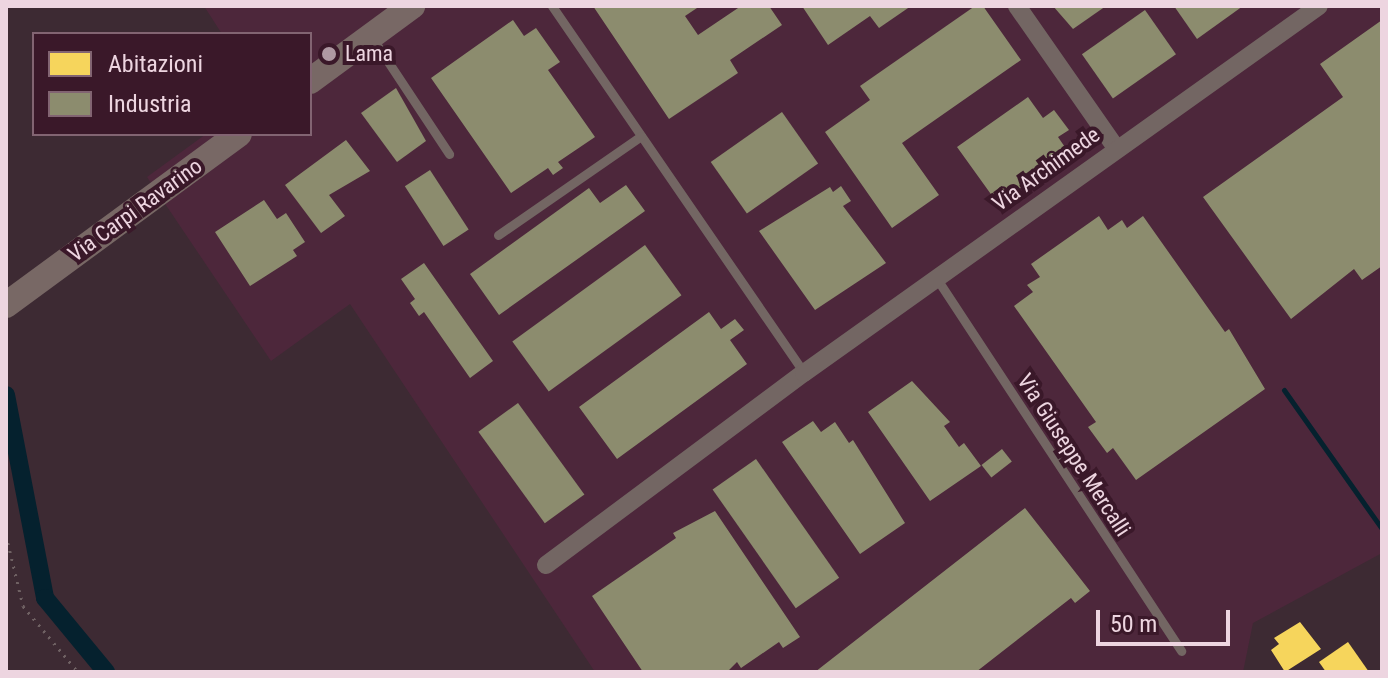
<!DOCTYPE html>
<style>
body{margin:0}
#map{position:relative;width:1388px;height:678px;overflow:hidden;background:#3d2a33;font-family:"Roboto Condensed",sans-serif}
div>[style]{position:absolute}
.built>*{inset:0;background:#4d273b}
.homes>*{inset:0;background:#f6d55c}
.industry>*{inset:0;background:#8c8c6e;transform-origin:0 0}
.stream>*{height:5px;margin:-2.5px;padding:0 2.5px;transform-origin:2.5px;border-radius:2.5px;background:#05212e}
.canal>*{height:18px;margin:-9px;padding:0 9px;transform-origin:9px;border-radius:9px;background:#05212e}
.path>*{height:3px;margin-top:-1.5px;transform-origin:0;background:repeating-linear-gradient(90deg,#6f6163 0 2px,transparent 0 8px)}
.lane>*{height:9px;margin:-4.5px;padding:0 4.5px;transform-origin:4.5px;border-radius:4.5px;background:#736663}
.street>*{height:18px;margin:-9px;padding:0 9px;transform-origin:9px;border-radius:9px;background:#736663}
.secondary>*{height:26px;margin:-13px;padding:0 13px;transform-origin:13px;border-radius:13px;background:#786865}
.dots>*{width:22px;height:22px;translate:-50% -50%;box-sizing:border-box;border:4px solid #3a1829;border-radius:50%}
span{translate:-50% -50%;white-space:nowrap;text-align:center;line-height:1.15;-webkit-text-stroke:8px #3a1829;paint-order:stroke}
.poi-label{font-size:22px;color:#edd5e0}
.left{translate:0 -50%;text-align:left}
.street-label{font-size:22px;color:#edd5e0}
.frame{position:absolute;inset:0;border:8px solid #edd5e0;pointer-events:none}
.legend{position:absolute;left:32px;top:32px;width:280px;height:104px;box-sizing:border-box;background:#3a1829;border:2px solid #826472;margin:0;padding:10px 14px;list-style:none;font-size:24px;color:#edd5e0}
.legend li{display:flex;align-items:center;gap:16px;height:40px}
.legend b{width:40px;border:2px solid #826472}
.scale{position:absolute;left:1096px;top:610px;width:134px;height:36px;box-sizing:border-box;border:4px solid #edd5e0;border-top:0;padding-left:10px;font-size:24px;line-height:28px;white-space:nowrap;color:#edd5e0;-webkit-text-stroke:6px #3a1829;paint-order:stroke}
</style>
<div id="map">
<div class="built">
<i style="clip-path:polygon(204px 6px,1382px 6px,1382px 553px,1253px 623px,1243px 672px,595px 672px,350px 304px,271px 361px,147px 177px,206px 134px,310px 134px,310px 34px,222px 34px)"></i>
</div>
<div class="homes">
<i style="clip-path:polygon(1300px 622px,1321px 649px,1285px 672px,1271px 650px,1279px 644px,1274px 638px)"></i>
<i style="clip-path:polygon(1348px 642px,1369px 672px,1326px 672px,1319px 662px)"></i>
</div>
<div class="industry">
<i style="clip-path:polygon(593px 6px,700px 6px,685px 16px,698px 35px,741px 6px,769px 6px,782px 25px,730px 60px,738px 73px,669px 119px)"></i>
<i style="clip-path:polygon(802px 6px,911px 6px,879px 28px,870px 16px,828px 45px)"></i>
<i style="clip-path:polygon(975px 6px,983px 6px,1021px 60px,902px 143px,939px 195px,892px 228px,825px 132px,870px 100px,860px 86px)"></i>
<i style="clip-path:polygon(1053px 6px,1106px 6px,1073px 29px)"></i>
<i style="clip-path:polygon(1174px 6px,1243px 6px,1197px 39px)"></i>
<i style="left:1145px;top:10px;width:54px;height:77px;rotate:55deg"></i>
<i style="clip-path:polygon(513px 20px,524px 36px,536px 28px,560px 62px,548px 70px,595px 137px,558px 162px,563px 168px,553px 175px,548px 168px,511px 193px,431px 78px)"></i>
<i style="clip-path:polygon(1382px 20px,1382px 266px,1362px 280px,1354px 269px,1291px 319px,1203px 197px,1343px 97px,1320px 64px)"></i>
<i style="clip-path:polygon(396px 88px,426px 141px,397px 162px,361px 113px)"></i>
<i style="clip-path:polygon(1028px 97px,1043px 118px,1054px 110px,1069px 130px,1058px 137px,1069px 153px,998px 204px,957px 147px)"></i>
<i style="left:782px;top:112px;width:63px;height:87px;rotate:55deg"></i>
<i style="clip-path:polygon(346px 140px,370px 171px,329px 195px,345px 216px,321px 233px,285px 185px)"></i>
<i style="left:430px;top:170px;width:71px;height:30px;rotate:57deg"></i>
<i style="clip-path:polygon(626px 185px,645px 211px,499px 315px,470px 274px,589px 188px,600px 203px)"></i>
<i style="clip-path:polygon(841px 186px,851px 201px,843px 206px,886px 263px,815px 310px,759px 231px,830px 187px,833px 192px)"></i>
<i style="clip-path:polygon(264px 200px,277px 219px,286px 213px,305px 242px,293px 250px,297px 256px,250px 286px,215px 232px)"></i>
<i style="clip-path:polygon(1099px 216px,1108px 230px,1122px 220px,1127px 228px,1143px 216px,1225px 332px,1229px 329px,1265px 389px,1136px 480px,1113px 448px,1107px 453px,1088px 427px,1096px 422px,1014px 306px,1033px 292px,1027px 285px,1040px 277px,1031px 264px)"></i>
<i style="left:645px;top:245px;width:62px;height:164px;rotate:54deg"></i>
<i style="clip-path:polygon(424px 263px,493px 361px,470px 378px,424px 312px,419px 316px,410px 303px,415px 299px,401px 279px)"></i>
<i style="clip-path:polygon(709px 312px,721px 329px,735px 319px,744px 330px,730px 340px,747px 364px,617px 459px,579px 407px)"></i>
<i style="clip-path:polygon(912px 381px,950px 422px,944px 426px,959px 447px,964px 443px,981px 466px,930px 501px,868px 412px)"></i>
<i style="left:518px;top:403px;width:113px;height:49px;rotate:54deg"></i>
<i style="clip-path:polygon(813px 421px,821px 432px,835px 422px,849px 443px,853px 440px,905px 523px,860px 554px,782px 442px)"></i>
<i style="left:1002px;top:449px;width:16px;height:26px;rotate:52deg"></i>
<i style="left:756px;top:459px;width:145px;height:53px;rotate:55deg"></i>
<i style="clip-path:polygon(1025px 508px,1090px 591px,1075px 603px,1071px 598px,976px 672px,815px 672px)"></i>
<i style="clip-path:polygon(715px 511px,800px 637px,783px 648px,779px 642px,741px 668px,737px 662px,727px 672px,643px 672px,592px 596px,676px 538px,673px 533px)"></i>
</div>
<div class="stream">
<i style="left:1284px;top:390px;width:170px;rotate:54.8deg"></i>
</div>
<div class="canal">
<i style="left:6px;top:395px;width:207px;rotate:79.1deg"></i>
<i style="left:45px;top:598px;width:96px;rotate:50.5deg"></i>
</div>
<div class="path">
<i style="left:6px;top:535px;width:73px;rotate:76.5deg"></i>
<i style="left:23px;top:606px;width:86px;rotate:50.2deg"></i>
</div>
<div class="lane">
<i style="left:552px;top:6px;width:445px;rotate:55.5deg"></i>
<i style="left:373px;top:39px;width:138px;rotate:56.5deg"></i>
<i style="left:498px;top:235px;width:174px;rotate:-34.7deg"></i>
<i style="left:937px;top:279px;width:445px;rotate:56.7deg"></i>
</div>
<div class="street">
<i style="left:1017px;top:6px;width:173px;rotate:55.1deg"></i>
<i style="left:546px;top:565px;width:322px;rotate:-36.7deg"></i>
<i style="left:804px;top:373px;width:632px;rotate:-35.47deg"></i>
</div>
<div class="secondary">
<i style="left:310px;top:81px;width:127px;rotate:-36.3deg"></i>
<i style="left:6px;top:305px;width:289px;rotate:-36.3deg"></i>
</div>
<div class="dots">
<i style="left:329px;top:54px;background:#af99a3"></i>
</div>
<div class="poi-label">
<span class="left" style="left:345px;top:54px">Lama</span>
</div>
<div class="street-label">
<span style="left:1046px;top:169px;rotate:-36deg">Via Archimede</span>
<span style="left:135px;top:210px;rotate:-36deg">Via Carpi Ravarino</span>
<span style="left:1074px;top:455px;rotate:57deg">Via Giuseppe Mercalli</span>
</div>
<div class="frame"></div>
<ul class="legend">
<li><b style="height:22px;background:#f6d55c"></b>Abitazioni</li>
<li><b style="height:22px;background:#8c8c6e"></b>Industria</li>
</ul>
<div class="scale">50 m</div>
</div>
